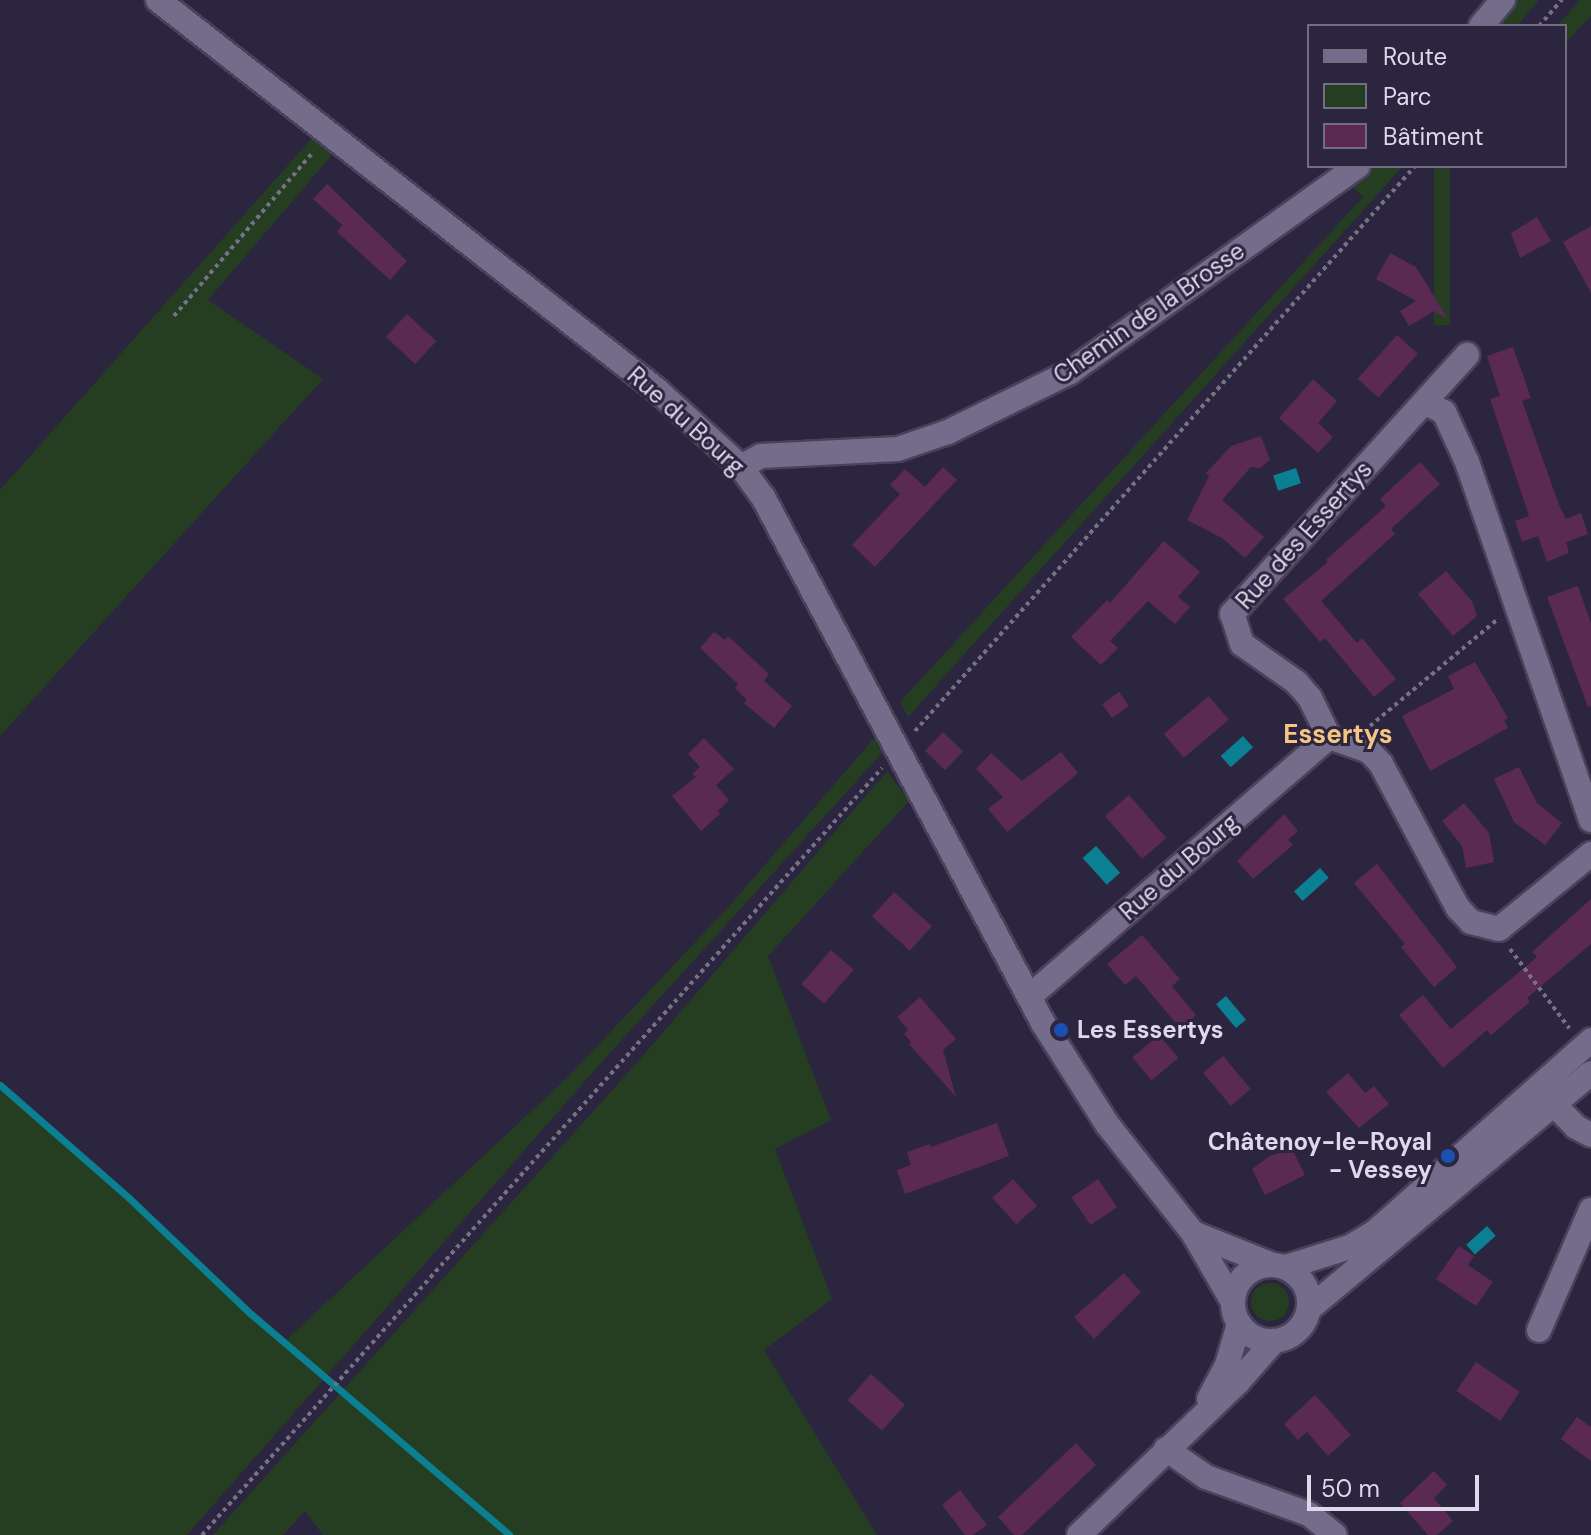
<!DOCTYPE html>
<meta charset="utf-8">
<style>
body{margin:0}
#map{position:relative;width:1591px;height:1535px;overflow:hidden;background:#2c2540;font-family:"DM Sans",sans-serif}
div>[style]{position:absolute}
.green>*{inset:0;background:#253d20;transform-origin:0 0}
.round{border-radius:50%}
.water>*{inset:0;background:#0b8093;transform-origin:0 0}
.stream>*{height:7px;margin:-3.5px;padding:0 3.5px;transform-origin:3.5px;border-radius:3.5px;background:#0b8093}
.building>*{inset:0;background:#5a2954;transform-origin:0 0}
.path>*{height:4px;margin-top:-2px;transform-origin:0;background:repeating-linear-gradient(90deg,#777188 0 4px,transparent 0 8px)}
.roads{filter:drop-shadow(2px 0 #494259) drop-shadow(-2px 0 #494259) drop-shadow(0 2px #494259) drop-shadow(0 -2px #494259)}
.street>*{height:24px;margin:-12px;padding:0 12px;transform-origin:12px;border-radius:12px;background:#746c8b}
.secondary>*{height:24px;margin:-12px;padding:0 12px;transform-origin:12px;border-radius:12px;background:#746c8b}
.secondary>.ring{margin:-12px;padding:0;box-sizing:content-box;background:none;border:24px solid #746c8b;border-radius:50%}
.dots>*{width:22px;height:22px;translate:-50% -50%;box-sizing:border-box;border:4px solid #2c2540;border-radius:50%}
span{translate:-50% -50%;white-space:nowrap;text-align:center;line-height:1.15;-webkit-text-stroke:6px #2c2540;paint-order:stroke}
.street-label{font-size:24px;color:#ddd9ea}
.poi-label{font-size:24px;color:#ddd9ea;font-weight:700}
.left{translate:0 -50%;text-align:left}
.right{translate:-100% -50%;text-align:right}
.neighbourhood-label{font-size:26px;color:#f5c582;font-weight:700}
.legend{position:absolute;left:1307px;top:24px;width:260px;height:144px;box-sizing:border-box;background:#2c2540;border:2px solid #736d84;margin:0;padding:10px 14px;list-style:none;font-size:24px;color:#ddd9ea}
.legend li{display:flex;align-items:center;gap:16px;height:40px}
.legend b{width:40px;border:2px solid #736d84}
.scale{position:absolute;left:1307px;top:1475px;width:172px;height:36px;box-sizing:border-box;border:4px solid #ddd9ea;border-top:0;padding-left:10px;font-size:24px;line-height:28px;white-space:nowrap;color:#ddd9ea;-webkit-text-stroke:6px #2c2540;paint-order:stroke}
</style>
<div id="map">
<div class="green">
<i style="clip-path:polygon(1513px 0,1539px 0,1517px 26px,1492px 26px)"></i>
<i style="clip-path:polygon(1580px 0,1591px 0,1591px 16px,1565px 43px,1565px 26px,1557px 26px)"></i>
<i style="clip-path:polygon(312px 138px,332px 155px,208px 300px,323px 379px,0 736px,0 490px)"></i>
<i style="clip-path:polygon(1373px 166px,1403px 166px,908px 717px,900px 702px,1363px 197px,1350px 184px)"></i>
<i style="left:1434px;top:166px;width:16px;height:159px"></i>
<i style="clip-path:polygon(875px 737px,882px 753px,608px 1055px,187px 1535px,0 1535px,0 1087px,285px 1341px,569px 1076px,732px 903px)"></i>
<i style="clip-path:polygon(887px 771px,909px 801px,768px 956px,831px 1120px,775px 1149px,832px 1299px,764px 1350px,877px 1535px,323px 1535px,305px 1511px,283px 1535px,213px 1535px,640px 1059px)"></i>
<i class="round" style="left:1251px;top:1283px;width:38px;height:38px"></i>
</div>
<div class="water">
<i style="left:1296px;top:468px;width:16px;height:24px;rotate:72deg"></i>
<i style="left:1243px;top:736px;width:15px;height:30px;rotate:48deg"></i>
<i style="left:1096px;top:846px;width:36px;height:18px;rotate:48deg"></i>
<i style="left:1320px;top:868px;width:13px;height:35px;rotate:48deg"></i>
<i style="left:1226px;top:996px;width:31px;height:13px;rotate:50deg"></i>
<i style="left:1487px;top:1226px;width:13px;height:28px;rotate:48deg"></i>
</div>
<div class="stream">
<i style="left:0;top:1085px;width:171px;rotate:41.2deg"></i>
<i style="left:129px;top:1198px;width:168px;rotate:43.6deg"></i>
<i style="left:251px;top:1314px;width:340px;rotate:40.5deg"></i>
</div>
<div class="building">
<i style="clip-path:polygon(327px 184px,407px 261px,390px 280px,337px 232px,342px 225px,313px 199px)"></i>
<i style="clip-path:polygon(1537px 217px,1551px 241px,1520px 258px,1511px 233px)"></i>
<i style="clip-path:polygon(1591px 226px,1591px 293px,1563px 242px)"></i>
<i style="clip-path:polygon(1390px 253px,1416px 267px,1448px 319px,1434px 311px,1409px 326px,1400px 311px,1416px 301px,1376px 279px)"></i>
<i style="left:407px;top:314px;width:40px;height:31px;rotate:43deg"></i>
<i style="left:1397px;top:335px;width:28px;height:59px;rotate:42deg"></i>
<i style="clip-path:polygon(1513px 347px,1531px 398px,1522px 401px,1559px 505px,1566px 519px,1581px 513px,1588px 534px,1566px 542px,1569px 553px,1547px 562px,1538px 536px,1522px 542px,1515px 521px,1529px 516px,1490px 399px,1500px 396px,1487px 356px)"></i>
<i style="clip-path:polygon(1313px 379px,1337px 401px,1318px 423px,1333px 437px,1318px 453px,1279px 418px)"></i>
<i style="clip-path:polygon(1261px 436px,1270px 460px,1260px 468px,1251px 467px,1222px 500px,1264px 537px,1245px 558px,1222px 538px,1187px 520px,1209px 476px,1206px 473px,1231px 446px)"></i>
<i style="clip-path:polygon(1420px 462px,1440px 484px,1391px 529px,1395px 534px,1321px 601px,1357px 643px,1362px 638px,1396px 679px,1374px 697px,1325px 638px,1320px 642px,1283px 599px,1328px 562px,1326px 560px,1386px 506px,1380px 499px)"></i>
<i style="clip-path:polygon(943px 467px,957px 480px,875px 567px,852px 545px,900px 494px,890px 485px,905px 469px,925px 487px)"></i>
<i style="clip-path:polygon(1164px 541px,1200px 572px,1178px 597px,1190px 607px,1175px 624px,1148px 601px,1110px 641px,1118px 648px,1101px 665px,1071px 637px,1107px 600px,1110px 603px)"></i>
<i style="clip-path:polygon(1446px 571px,1472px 601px,1477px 616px,1453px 636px,1418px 594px)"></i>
<i style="clip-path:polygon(1578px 586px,1591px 623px,1591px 706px,1588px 707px,1547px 597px)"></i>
<i style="clip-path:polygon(714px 632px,725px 640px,728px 636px,769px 674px,764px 681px,792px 706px,774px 728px,744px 703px,747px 700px,735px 688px,738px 684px,700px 648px)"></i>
<i style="clip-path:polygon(1475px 662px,1508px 718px,1504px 720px,1508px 728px,1430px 771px,1402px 716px,1454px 689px,1448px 676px)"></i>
<i style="left:1119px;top:692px;width:17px;height:21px;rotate:54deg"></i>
<i style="left:1209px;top:696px;width:31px;height:59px;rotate:50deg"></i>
<i style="left:943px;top:732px;width:28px;height:26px;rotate:44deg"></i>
<i style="clip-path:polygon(704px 738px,734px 769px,716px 785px,729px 800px,718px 811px,720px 814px,701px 831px,672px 796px,696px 777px,692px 774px,700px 767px,688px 754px)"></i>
<i style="clip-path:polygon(1061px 752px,1078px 773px,1007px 832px,988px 809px,1003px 797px,976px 769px,991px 753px,1022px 781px)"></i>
<i style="clip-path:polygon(1519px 767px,1537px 803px,1562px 823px,1545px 845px,1514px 822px,1494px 779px)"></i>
<i style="left:1129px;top:795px;width:57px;height:32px;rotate:49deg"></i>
<i style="clip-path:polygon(1464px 803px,1489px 833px,1494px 862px,1466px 868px,1462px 846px,1442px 821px)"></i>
<i style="clip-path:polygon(1284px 814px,1298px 831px,1288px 840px,1293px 845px,1253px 879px,1237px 861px)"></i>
<i style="clip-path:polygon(1377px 864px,1457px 967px,1434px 987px,1401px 947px,1405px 944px,1354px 883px)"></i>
<i style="left:894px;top:892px;width:51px;height:33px;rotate:42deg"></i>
<i style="clip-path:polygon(1591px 899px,1591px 944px,1527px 998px,1530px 1002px,1491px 1035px,1487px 1030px,1443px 1068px,1399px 1015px,1423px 995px,1451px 1029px,1537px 957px,1532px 952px)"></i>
<i style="clip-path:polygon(1142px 935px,1180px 979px,1172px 986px,1196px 1015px,1180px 1028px,1136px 976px,1125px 985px,1107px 964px)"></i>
<i style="left:831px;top:950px;width:30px;height:45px;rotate:41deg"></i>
<i style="clip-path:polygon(920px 997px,956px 1039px,943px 1050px,956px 1097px,909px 1044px,911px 1042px,904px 1034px,908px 1030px,897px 1017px)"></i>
<i style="left:1159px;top:1035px;width:30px;height:35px;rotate:50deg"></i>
<i style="left:1223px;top:1056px;width:43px;height:26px;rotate:50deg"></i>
<i style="clip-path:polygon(1348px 1073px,1365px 1093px,1374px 1086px,1389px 1104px,1359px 1128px,1326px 1092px)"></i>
<i style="clip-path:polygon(997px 1123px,1009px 1156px,905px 1194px,897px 1170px,911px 1165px,907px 1152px,930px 1144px,931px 1147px)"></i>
<i style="clip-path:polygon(1292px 1149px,1305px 1175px,1265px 1195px,1252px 1169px,1270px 1156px)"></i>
<i style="left:1013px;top:1179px;width:36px;height:28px;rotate:48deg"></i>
<i style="left:1098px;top:1179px;width:34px;height:32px;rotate:56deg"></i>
<i style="clip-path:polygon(1459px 1246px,1474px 1256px,1468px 1265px,1493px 1282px,1476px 1306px,1436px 1279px)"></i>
<i style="clip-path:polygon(1124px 1273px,1141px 1292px,1094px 1339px,1074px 1317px)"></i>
<i style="left:1476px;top:1362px;width:53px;height:35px;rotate:34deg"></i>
<i style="left:871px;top:1374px;width:46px;height:35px;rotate:42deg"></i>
<i style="clip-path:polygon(1315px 1395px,1351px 1435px,1328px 1456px,1307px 1432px,1298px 1440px,1284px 1424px)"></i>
<i style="clip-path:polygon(1577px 1417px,1591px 1427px,1591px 1461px,1561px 1439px)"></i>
<i style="clip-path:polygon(1076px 1443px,1096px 1465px,1022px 1535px,1014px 1535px,998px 1517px)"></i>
<i style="clip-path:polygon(1434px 1471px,1447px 1485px,1434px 1498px,1453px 1521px,1437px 1535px,1428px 1535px,1400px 1503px)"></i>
<i style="clip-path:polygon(960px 1490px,987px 1525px,973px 1535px,965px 1535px,942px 1505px)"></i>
</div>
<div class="path">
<i style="left:1539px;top:26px;width:35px;rotate:-49deg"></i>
<i style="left:174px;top:316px;width:216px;rotate:-49.7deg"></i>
<i style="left:1370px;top:726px;width:167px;rotate:-39.9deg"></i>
<i style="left:915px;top:731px;width:754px;rotate:-48.49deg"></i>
<i style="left:1510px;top:949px;width:99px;rotate:53.2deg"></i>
<i style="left:202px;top:1535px;width:1025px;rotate:-48.44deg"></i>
</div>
<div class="roads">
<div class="street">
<i style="left:1481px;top:26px;width:34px;rotate:-50deg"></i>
<i style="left:1426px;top:403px;width:20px;rotate:27deg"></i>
<i style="left:1444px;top:412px;width:55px;rotate:65.3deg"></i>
<i style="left:1467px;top:462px;width:379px;rotate:70.9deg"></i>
<i style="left:741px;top:467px;width:23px;rotate:-29deg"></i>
<i style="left:761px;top:456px;width:137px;rotate:-2.9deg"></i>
<i style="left:898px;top:449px;width:53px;rotate:-18.8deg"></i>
<i style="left:948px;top:432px;width:136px;rotate:-26.2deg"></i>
<i style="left:1070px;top:372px;width:354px;rotate:-35.6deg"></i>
<i style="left:1329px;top:737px;width:43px;rotate:-116deg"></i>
<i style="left:1310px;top:698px;width:21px;rotate:-131deg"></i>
<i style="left:1296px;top:682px;width:66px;rotate:-144.9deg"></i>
<i style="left:1242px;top:644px;width:32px;rotate:-108deg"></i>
<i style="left:1232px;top:614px;width:350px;rotate:-47.8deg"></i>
<i style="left:1329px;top:737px;width:42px;rotate:19.3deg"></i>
<i style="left:1369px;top:751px;width:18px;rotate:47deg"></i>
<i style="left:1381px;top:764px;width:163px;rotate:61.9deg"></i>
<i style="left:1458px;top:908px;width:19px;rotate:47deg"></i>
<i style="left:1471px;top:922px;width:29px;rotate:14deg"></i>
<i style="left:1499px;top:929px;width:119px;rotate:-39.2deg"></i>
<i style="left:1029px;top:997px;width:397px;rotate:-40.9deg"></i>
<i style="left:1541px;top:1091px;width:50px;rotate:45.8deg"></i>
<i style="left:1576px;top:1127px;width:17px;rotate:28deg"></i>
<i style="left:1539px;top:1330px;width:131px;rotate:-66.6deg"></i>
<i style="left:1166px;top:1449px;width:49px;rotate:35deg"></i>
<i style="left:1206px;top:1477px;width:109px;rotate:19.8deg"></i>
<i style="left:1309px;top:1514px;width:33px;rotate:39deg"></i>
</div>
<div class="secondary">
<i style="left:158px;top:0;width:633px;rotate:38.01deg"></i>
<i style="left:657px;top:390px;width:114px;rotate:42.5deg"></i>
<i style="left:741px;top:467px;width:37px;rotate:54deg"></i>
<i style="left:763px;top:497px;width:596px;rotate:61.97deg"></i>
<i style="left:1043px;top:1023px;width:120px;rotate:57.6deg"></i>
<i style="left:1107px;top:1124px;width:139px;rotate:51.7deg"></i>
<i style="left:1193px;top:1233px;width:80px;rotate:59.9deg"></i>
<i style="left:1193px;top:1233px;width:83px;rotate:21.9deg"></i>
<i class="ring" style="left:1233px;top:1265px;width:52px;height:52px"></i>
<i style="left:1286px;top:1267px;width:67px;rotate:-17.4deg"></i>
<i style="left:1350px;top:1247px;width:29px;rotate:-31deg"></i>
<i style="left:1375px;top:1232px;width:289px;rotate:-41.6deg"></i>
<i style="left:1310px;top:1308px;width:366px;rotate:-39.9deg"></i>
<i style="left:1209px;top:1399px;width:38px;rotate:-62deg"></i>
<i style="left:1227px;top:1365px;width:43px;rotate:-73.7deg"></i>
<i style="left:1079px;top:1535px;width:221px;rotate:-43.9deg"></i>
<i style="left:1238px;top:1382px;width:55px;rotate:-48.7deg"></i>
</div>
</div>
<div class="dots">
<i style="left:1061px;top:1030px;background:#1a4fb4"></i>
<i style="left:1448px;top:1156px;background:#1a4fb4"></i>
</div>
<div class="street-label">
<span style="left:1149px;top:313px;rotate:-35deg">Chemin de la Brosse</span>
<span style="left:686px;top:421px;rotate:42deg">Rue du Bourg</span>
<span style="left:1304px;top:535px;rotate:-48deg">Rue des Essertys</span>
<span style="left:1179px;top:867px;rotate:-41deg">Rue du Bourg</span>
</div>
<div class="poi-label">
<span class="left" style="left:1077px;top:1030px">Les Essertys</span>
<span class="right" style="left:1432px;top:1156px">Châtenoy-le-Royal<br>- Vessey</span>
</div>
<div class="neighbourhood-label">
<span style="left:1338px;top:735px">Essertys</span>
</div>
<ul class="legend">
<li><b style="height:10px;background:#746c8b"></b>Route</li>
<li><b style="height:22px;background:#253d20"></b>Parc</li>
<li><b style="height:22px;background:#5a2954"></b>Bâtiment</li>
</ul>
<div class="scale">50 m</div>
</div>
